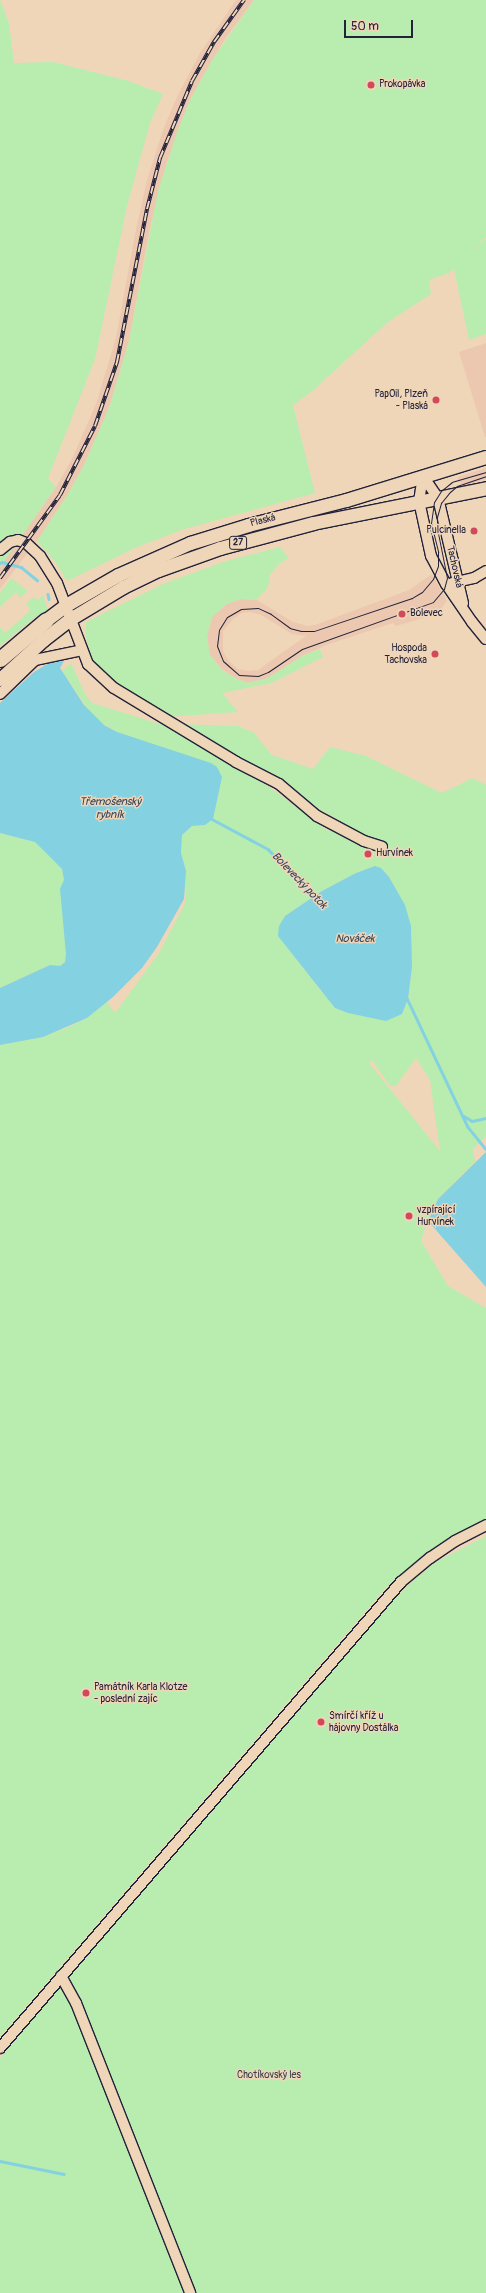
<!DOCTYPE html>
<meta charset="utf-8">
<style>
body{margin:0}
#map{position:relative;width:486px;height:2293px;overflow:hidden;background:#f0d6b8;font-family:Pangolin,sans-serif}
div>[style]{position:absolute}
.built>*{inset:0;background:#ebc8af}
.green>*{inset:0;background:#b8edaf}
.water>*{inset:0;background:#84d1e2}
.stream>*{height:2.5px;margin:-1.25px;padding:0 1.25px;transform-origin:1.25px;border-radius:1.25px;background:#84d1e2}
.roads{filter:drop-shadow(1px 0 #22223b) drop-shadow(-1px 0 #22223b) drop-shadow(0 1px #22223b) drop-shadow(0 -1px #22223b)}
.minor>*{height:10px;margin:-5px;padding:0 5px;transform-origin:5px;border-radius:5px;background:#f0d6b8}
.major>*{height:13px;margin:-6.5px;padding:0 6.5px;transform-origin:6.5px;border-radius:6.5px;background:#f0d6b8}
.highway>*{height:15px;margin:-7.5px;padding:0 7.5px;transform-origin:7.5px;border-radius:7.5px;background:#f0d6b8}
.tram>*{height:1px;margin:-0.5px;padding:0 0.5px;transform-origin:0.5px;border-radius:0.5px;background:#22223b}
.rail>*{height:4px;margin-top:-2px;transform-origin:0;background:repeating-linear-gradient(90deg,#f0d6b8 0 8px,#22223b 0 16px);box-sizing:border-box;border-block:1px solid #22223b}
.dots>*{width:11px;height:11px;translate:-50% -50%;box-sizing:border-box;border:2px solid #f0d6b8;border-radius:50%}
span{translate:-50% -50%;white-space:nowrap;text-align:center;line-height:1.15;-webkit-text-stroke:3px #f0d6b8;paint-order:stroke}
.shield-label span{padding:1px 3px;background:#f0d6b8;border:1px solid;border-radius:3px;-webkit-text-stroke-width:0}
.shield-label{font-size:9px;color:#22223b;font-weight:700}
.poi-label{font-size:10px;color:#22223b}
.left{translate:0 -50%;text-align:left}
.right{translate:-100% -50%;text-align:right}
.street-label{font-size:10px;color:#22223b}
.park-label{font-size:10px;color:#38404c}
.water-label{font-size:11px;color:#36455c;font-style:italic}
.scale{position:absolute;left:344px;top:20px;width:69px;height:18px;box-sizing:border-box;border:2px solid #22223b;border-top:0;padding-left:5px;font-size:12px;line-height:14px;white-space:nowrap;color:#22223b;-webkit-text-stroke:3px #f0d6b8;paint-order:stroke}
</style>
<div id="map">
<div class="built">
<i style="clip-path:polygon(236px 0,254px 0,225px 39px,202px 78px,190px 100px,167px 162px,149px 232px,129px 341px,109px 408px,84px 465px,68px 494px,37px 541px,0 589px,0 567px,56px 487px,72px 459px,96px 404px,116px 338px,136px 229px,147px 180px,164px 127px,178px 95px,200px 53px)"></i>
<i style="clip-path:polygon(486px 343px,486px 437px,485px 437px,459px 352px)"></i>
<i style="clip-path:polygon(486px 468px,486px 479px,465px 486px,458px 481px,458px 477px)"></i>
<i style="clip-path:polygon(evenodd,432px 574px,447px 601px,437px 614px,396px 626px,393px 623px,329px 644px,302px 656px,268px 678px,248px 683px,235px 678px,222px 669px,210px 655px,207px 636px,212px 617px,227px 604px,241px 599px,257px 600px,293px 622px,307px 626px,315px 625px,409px 590px,432px 574px,249px 612px,261px 615px,292px 634px,306px 636px,258px 670px,249px 671px,238px 669px,229px 661px,223px 652px,223px 631px,233px 619px,242px 613px,249px 612px)"></i>
</div>
<div class="green">
<i style="clip-path:polygon(0 0,9px 23px,14px 63px,53px 62px,129px 81px,163px 94px,150px 123px,127px 206px,95px 359px,48px 478px,56px 487px,0 567px)"></i>
<i style="clip-path:polygon(254px 0,486px 0,486px 237px,472px 251px,486px 239px,486px 334px,469px 340px,454px 269px,449px 273px,429px 280px,431px 294px,388px 322px,310px 393px,293px 405px,315px 493px,181px 530px,135px 548px,67px 581px,56px 563px,37px 541px,68px 494px,84px 465px,109px 408px,129px 341px,158px 191px,177px 132px,190px 100px,212px 60px)"></i>
<i style="clip-path:polygon(280px 547px,289px 558px,280px 563px,270px 575px,268px 587px,257px 600px,241px 599px,227px 604px,212px 617px,207px 636px,210px 655px,222px 670px,235px 678px,248px 683px,268px 678px,302px 656px,320px 649px,323px 657px,271px 683px,222px 693px,238px 712px,167px 717px,107px 678px,92px 660px,86px 638px,86px 622px,163px 584px,226px 561px)"></i>
<i style="clip-path:polygon(11px 578px,28px 591px,20px 598px,16px 592px,0 607px,0 593px)"></i>
<i style="clip-path:polygon(43px 595px,48px 611px,38px 615px,0 646px,0 627px,5px 633px,31px 610px,26px 604px,34px 597px,38px 600px)"></i>
<i style="clip-path:polygon(evenodd,71px 663px,85px 694px,92px 703px,163px 725px,271px 788px,328px 831px,339px 820px,322px 811px,276px 777px,242px 761px,178px 724px,238px 726px,253px 732px,272px 755px,313px 769px,330px 747px,366px 756px,442px 793px,473px 778px,486px 785px,486px 1136px,473px 1149px,475px 1162px,438px 1199px,428px 1219px,421px 1241px,448px 1286px,486px 1308px,486px 1521px,427px 1552px,384px 1590px,0 2037px,0 1045px,43px 1037px,69px 1027px,87px 1018px,107px 1002px,115px 1013px,159px 953px,185px 904px,186px 872px,181px 853px,182px 835px,192px 826px,205px 825px,117px 732px,94px 718px,62px 671px,71px 663px,375px 866px,381px 868px,389px 877px,408px 915px,412px 967px,408px 999px,402px 1014px,362px 1016px,335px 1008px,278px 935px,282px 921px,285px 916px,322px 891px,356px 873px,375px 866px,71px 663px,416px 1058px,430px 1080px,440px 1151px,369px 1063px,372px 1060px,390px 1086px,396px 1086px,416px 1058px)"></i>
<i style="clip-path:polygon(0 833px,35px 842px,62px 869px,64px 880px,66px 954px,65px 962px,60px 966px,50px 965px,0 988px)"></i>
<i style="clip-path:polygon(486px 1536px,486px 2293px,0 2293px,0 2058px,336px 1663px,406px 1587px,434px 1563px)"></i>
</div>
<div class="water">
<i style="clip-path:polygon(64px 661px,60px 668px,62px 671px,84px 705px,104px 725px,117px 732px,211px 763px,217px 767px,222px 777px,213px 819px,205px 825px,192px 826px,182px 835px,181px 853px,186px 871px,184px 899px,157px 947px,142px 968px,113px 997px,87px 1018px,43px 1037px,0 1045px,0 988px,50px 965px,60px 966px,65px 962px,66px 954px,60px 889px,64px 880px,62px 869px,35px 842px,0 833px,0 703px,34px 672px,49px 663px)"></i>
<i style="clip-path:polygon(375px 866px,381px 868px,389px 877px,405px 905px,411px 926px,412px 967px,408px 999px,402px 1014px,386px 1021px,348px 1013px,335px 1008px,278px 936px,279px 926px,285px 916px,322px 891px,356px 873px)"></i>
<i style="clip-path:polygon(486px 1152px,486px 1287px,428px 1221px,438px 1199px)"></i>
</div>
<div class="stream">
<i style="left:0;top:563px;width:2px;rotate:-27deg"></i>
<i style="left:2px;top:562px;width:20px;rotate:15deg"></i>
<i style="left:21px;top:567px;width:21px;rotate:39deg"></i>
<i style="left:48px;top:594px;width:5px;rotate:79deg"></i>
<i style="left:212px;top:819px;width:64px;rotate:28.2deg"></i>
<i style="left:268px;top:849px;width:69px;rotate:45.6deg"></i>
<i style="left:406px;top:996px;width:145px;rotate:64.7deg"></i>
<i style="left:468px;top:1127px;width:28px;rotate:51deg"></i>
<i style="left:464px;top:1116px;width:9px;rotate:32deg"></i>
<i style="left:472px;top:1121px;width:14px;rotate:-12deg"></i>
<i style="left:0;top:2161px;width:65px;rotate:11.5deg"></i>
</div>
<div class="roads">
<div class="minor">
<i style="left:423px;top:476px;width:25px;rotate:99deg"></i>
<i style="left:419px;top:501px;width:56px;rotate:77.7deg"></i>
<i style="left:431px;top:556px;width:32px;rotate:62deg"></i>
<i style="left:446px;top:584px;width:46px;rotate:55.6deg"></i>
<i style="left:472px;top:622px;width:22px;rotate:51deg"></i>
<i style="left:423px;top:476px;width:27px;rotate:56deg"></i>
<i style="left:438px;top:498px;width:108px;rotate:76.6deg"></i>
<i style="left:0;top:550px;width:13px;rotate:-39deg"></i>
<i style="left:10px;top:542px;width:8px;rotate:-14deg"></i>
<i style="left:18px;top:540px;width:9px;rotate:21deg"></i>
<i style="left:26px;top:543px;width:19px;rotate:43deg"></i>
<i style="left:40px;top:556px;width:32px;rotate:58deg"></i>
<i style="left:57px;top:583px;width:87px;rotate:69.1deg"></i>
<i style="left:88px;top:664px;width:35px;rotate:43deg"></i>
<i style="left:114px;top:688px;width:143px;rotate:31.2deg"></i>
<i style="left:236px;top:762px;width:48px;rotate:27.1deg"></i>
<i style="left:279px;top:784px;width:50px;rotate:40.1deg"></i>
<i style="left:317px;top:816px;width:53px;rotate:28deg"></i>
<i style="left:364px;top:841px;width:19px;rotate:18deg"></i>
<i style="left:452px;top:583px;width:23px;rotate:-13deg"></i>
<i style="left:474px;top:578px;width:14px;rotate:-30deg"></i>
<i style="left:0;top:694px;width:49px;rotate:-44.2deg"></i>
<i style="left:35px;top:660px;width:48px;rotate:-12deg"></i>
<i style="left:61px;top:1976px;width:31px;rotate:61deg"></i>
<i style="left:76px;top:2003px;width:312px;rotate:68.5deg"></i>
<i style="left:0;top:2048px;width:615px;rotate:-49.29deg"></i>
<i style="left:401px;top:1582px;width:38px;rotate:-40deg"></i>
<i style="left:430px;top:1558px;width:30px;rotate:-34deg"></i>
<i style="left:455px;top:1541px;width:35px;rotate:-27deg"></i>
</div>
<div class="major">
<i style="left:46px;top:620px;width:25px;rotate:-37deg"></i>
<i style="left:66px;top:605px;width:60px;rotate:-30deg"></i>
<i style="left:118px;top:575px;width:79px;rotate:-24deg"></i>
<i style="left:190px;top:543px;width:61px;rotate:-17.2deg"></i>
<i style="left:248px;top:525px;width:101px;rotate:-14.3deg"></i>
<i style="left:346px;top:500px;width:146px;rotate:-17.1deg"></i>
<i style="left:0;top:679px;width:58px;rotate:-42.2deg"></i>
<i style="left:43px;top:640px;width:34px;rotate:-38deg"></i>
<i style="left:70px;top:619px;width:62px;rotate:-31.1deg"></i>
<i style="left:123px;top:587px;width:39px;rotate:-26deg"></i>
<i style="left:158px;top:570px;width:66px;rotate:-19.5deg"></i>
<i style="left:220px;top:548px;width:96px;rotate:-15deg"></i>
<i style="left:313px;top:523px;width:177px;rotate:-11.4deg"></i>
</div>
<div class="highway">
<i style="left:0;top:659px;width:60px;rotate:-40.3deg"></i>
</div>
</div>
<div class="tram">
<i style="left:486px;top:472px;width:35px;rotate:164deg"></i>
<i style="left:452px;top:482px;width:14px;rotate:141deg"></i>
<i style="left:441px;top:491px;width:13px;rotate:122deg"></i>
<i style="left:434px;top:502px;width:21px;rotate:98deg"></i>
<i style="left:431px;top:523px;width:30px;rotate:76deg"></i>
<i style="left:438px;top:552px;width:14px;rotate:90deg"></i>
<i style="left:438px;top:566px;width:14px;rotate:111deg"></i>
<i style="left:433px;top:579px;width:17px;rotate:130deg"></i>
<i style="left:422px;top:592px;width:12px;rotate:149deg"></i>
<i style="left:412px;top:598px;width:103px;rotate:161.4deg"></i>
<i style="left:314px;top:631px;width:13px;rotate:180deg"></i>
<i style="left:301px;top:631px;width:11px;rotate:-165deg"></i>
<i style="left:290px;top:628px;width:24px;rotate:-144deg"></i>
<i style="left:271px;top:614px;width:14px;rotate:-155deg"></i>
<i style="left:258px;top:608px;width:17px;rotate:177deg"></i>
<i style="left:241px;top:609px;width:16px;rotate:150deg"></i>
<i style="left:227px;top:617px;width:15px;rotate:122deg"></i>
<i style="left:219px;top:630px;width:16px;rotate:97deg"></i>
<i style="left:217px;top:646px;width:16px;rotate:68deg"></i>
<i style="left:223px;top:661px;width:21px;rotate:41deg"></i>
<i style="left:239px;top:675px;width:19px;rotate:3deg"></i>
<i style="left:258px;top:676px;width:11px;rotate:-22deg"></i>
<i style="left:268px;top:672px;width:41px;rotate:-34.1deg"></i>
<i style="left:302px;top:649px;width:139px;rotate:-19.7deg"></i>
<i style="left:433px;top:602px;width:17px;rotate:-50deg"></i>
<i style="left:444px;top:589px;width:11px;rotate:-75deg"></i>
<i style="left:447px;top:578px;width:51px;rotate:-101.3deg"></i>
<i style="left:437px;top:528px;width:11px;rotate:-90deg"></i>
<i style="left:437px;top:517px;width:15px;rotate:-74deg"></i>
<i style="left:441px;top:503px;width:14px;rotate:-51deg"></i>
<i style="left:450px;top:492px;width:9px;rotate:-41deg"></i>
<i style="left:457px;top:486px;width:31px;rotate:-19deg"></i>
</div>
<div class="rail">
<i style="left:0;top:578px;width:102px;rotate:-54.1deg"></i>
<i style="left:60px;top:495px;width:77px;rotate:-63.1deg"></i>
<i style="left:95px;top:426px;width:68px;rotate:-71deg"></i>
<i style="left:117px;top:362px;width:156px;rotate:-78.9deg"></i>
<i style="left:147px;top:209px;width:53px;rotate:-75.7deg"></i>
<i style="left:160px;top:158px;width:83px;rotate:-67.4deg"></i>
<i style="left:192px;top:81px;width:45px;rotate:-60.6deg"></i>
<i style="left:214px;top:42px;width:52px;rotate:-54.5deg"></i>
</div>
<div class="dots">
<i style="left:371px;top:85px;background:#d1495b"></i>
<i style="left:436px;top:400px;background:#d1495b"></i>
<i style="left:474px;top:531px;background:#d1495b"></i>
<i style="left:402px;top:614px;background:#d1495b"></i>
<i style="left:435px;top:654px;background:#d1495b"></i>
<i style="left:368px;top:854px;background:#d1495b"></i>
<i style="left:409px;top:1216px;background:#d1495b"></i>
<i style="left:86px;top:1693px;background:#d1495b"></i>
<i style="left:321px;top:1722px;background:#d1495b"></i>
</div>
<div class="shield-label">
<span style="left:238px;top:543px">27</span>
</div>
<div class="poi-label">
<span class="left" style="left:379px;top:85px">Prokopávka</span>
<span class="right" style="left:428px;top:400px">PapOil, Plzeň<br>- Plaská</span>
<span class="right" style="left:466px;top:531px">Pulcinella</span>
<span class="left" style="left:410px;top:614px">Bolevec</span>
<span class="right" style="left:427px;top:654px">Hospoda<br>Tachovska</span>
<span class="left" style="left:376px;top:854px">Hurvínek</span>
<span class="left" style="left:417px;top:1216px">vzpírající<br>Hurvínek</span>
<span class="left" style="left:94px;top:1693px">Památník Karla Klotze<br>- poslední zajíc</span>
<span class="left" style="left:329px;top:1722px">Smírčí kříž u<br>hájovny Dostálka</span>
</div>
<div class="street-label">
<span style="left:263px;top:521px;rotate:-14deg">Plaská</span>
<span style="left:454px;top:567px;rotate:77deg">Tachovská</span>
</div>
<div class="park-label">
<span style="left:269px;top:2076px">Chotíkovský les</span>
</div>
<div class="water-label">
<span style="left:110px;top:809px">Třemošenský<br>rybník</span>
<span style="left:299px;top:881px;rotate:46deg">Bolevecký potok</span>
<span style="left:355px;top:939px">Nováček</span>
</div>
<div class="scale">50 m</div>
</div>
